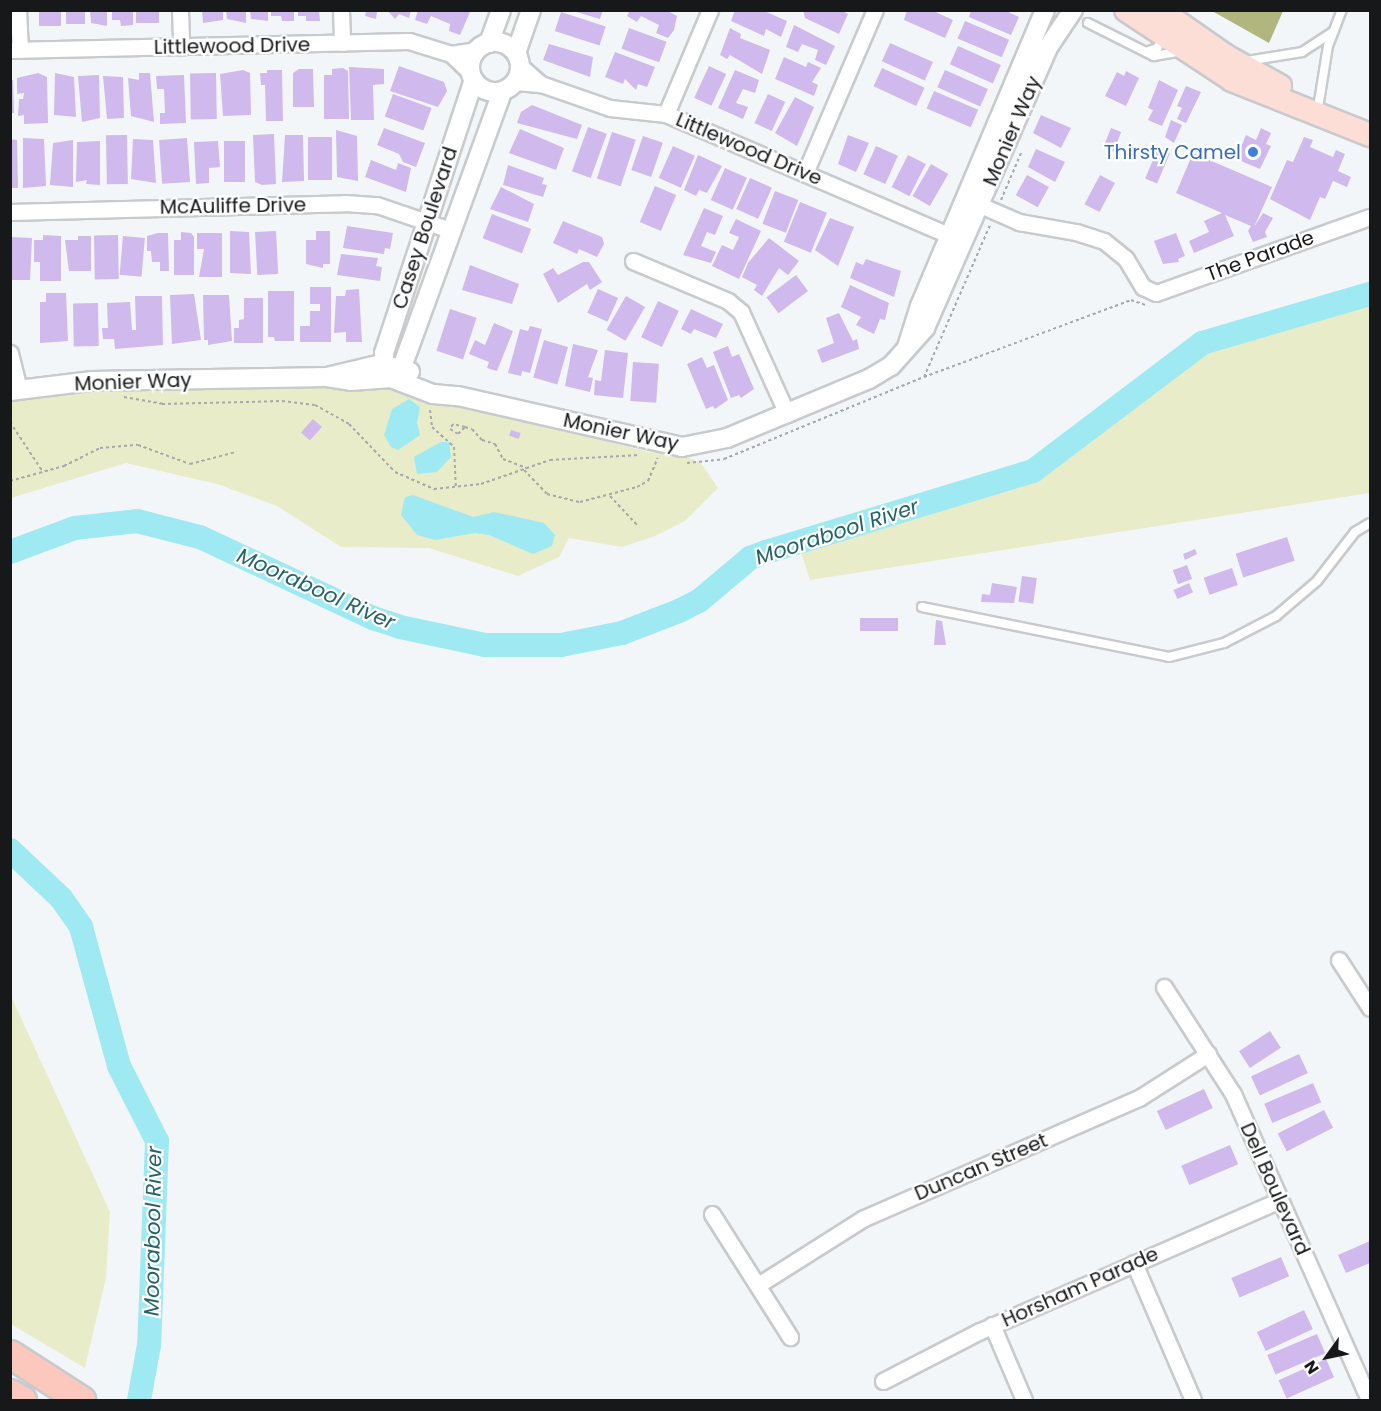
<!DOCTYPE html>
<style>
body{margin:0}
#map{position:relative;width:1381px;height:1411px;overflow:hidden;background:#f3f6f9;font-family:Poppins,sans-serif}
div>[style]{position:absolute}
.green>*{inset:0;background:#e8ecc8}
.forest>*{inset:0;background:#b1b67f}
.water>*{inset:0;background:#9feaf2}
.river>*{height:24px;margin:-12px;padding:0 12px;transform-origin:12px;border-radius:12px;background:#9feaf2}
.building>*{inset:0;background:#d0b9ec;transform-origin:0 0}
.path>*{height:2px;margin-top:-1px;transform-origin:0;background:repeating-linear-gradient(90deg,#a6a8ab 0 3px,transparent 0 6px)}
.roads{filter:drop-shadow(2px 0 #c8cacd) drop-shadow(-2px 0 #c8cacd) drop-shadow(0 2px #c8cacd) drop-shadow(0 -2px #c8cacd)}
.service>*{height:8px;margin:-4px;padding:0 4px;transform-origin:4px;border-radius:4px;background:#fff}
.minor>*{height:15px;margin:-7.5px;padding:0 7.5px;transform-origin:7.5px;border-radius:7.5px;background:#fff}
.tertiary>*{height:18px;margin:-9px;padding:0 9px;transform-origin:9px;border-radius:9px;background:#fff}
.tertiary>.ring{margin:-9px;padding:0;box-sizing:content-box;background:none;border:18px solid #fff;border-radius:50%}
.primary>*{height:22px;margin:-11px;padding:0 11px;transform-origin:11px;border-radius:11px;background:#fdded7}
.motorway>*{height:27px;margin:-13.5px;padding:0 13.5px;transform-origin:13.5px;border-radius:13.5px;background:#fcc8bd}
.dots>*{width:16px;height:16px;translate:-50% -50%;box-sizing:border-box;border:3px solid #fff;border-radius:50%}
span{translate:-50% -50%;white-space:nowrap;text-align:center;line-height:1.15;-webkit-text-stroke:4.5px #fff;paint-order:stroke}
.street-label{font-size:20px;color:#171819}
.shop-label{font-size:20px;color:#366cbe}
.right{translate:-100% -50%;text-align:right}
.water-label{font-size:21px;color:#246267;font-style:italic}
.frame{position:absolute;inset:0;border:12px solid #171819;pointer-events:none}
.north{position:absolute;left:1297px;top:1327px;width:60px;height:60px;-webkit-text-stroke:4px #fff;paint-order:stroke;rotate:237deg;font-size:16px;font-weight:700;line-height:24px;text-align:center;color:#171819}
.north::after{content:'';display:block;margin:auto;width:21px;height:27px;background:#171819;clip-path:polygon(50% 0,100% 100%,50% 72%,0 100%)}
</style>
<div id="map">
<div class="green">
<i style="clip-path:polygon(1370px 306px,1370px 493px,810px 580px,798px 543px,1033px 471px,1063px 452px,1122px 388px,1248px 334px)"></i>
<i style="clip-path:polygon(397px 385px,420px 396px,649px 452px,689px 458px,701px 463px,718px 488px,685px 521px,655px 536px,622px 547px,569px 538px,559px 557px,518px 576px,429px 548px,341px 547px,277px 506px,217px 484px,126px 463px,11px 498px,11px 401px,90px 392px)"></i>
<i style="clip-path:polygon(11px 996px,110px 1212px,106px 1277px,85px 1368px,11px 1324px)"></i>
</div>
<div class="forest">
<i style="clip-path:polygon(1212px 11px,1283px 11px,1269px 43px)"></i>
</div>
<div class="water">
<i style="clip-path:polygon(409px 399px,420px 407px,417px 423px,420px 435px,398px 450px,391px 447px,384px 435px,392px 409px)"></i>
<i style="clip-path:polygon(441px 442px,449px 442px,451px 457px,437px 472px,417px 474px,414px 457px)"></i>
<i style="clip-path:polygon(413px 495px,473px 517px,494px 512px,544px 523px,555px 535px,552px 546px,533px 554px,489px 535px,475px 533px,435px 540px,417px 535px,401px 515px,405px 497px)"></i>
</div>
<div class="river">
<i style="left:10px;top:552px;width:69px;rotate:-20.3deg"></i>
<i style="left:75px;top:528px;width:62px;rotate:-6.4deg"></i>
<i style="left:137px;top:521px;width:65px;rotate:14.3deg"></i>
<i style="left:200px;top:537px;width:191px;rotate:25.1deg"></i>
<i style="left:373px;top:618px;width:28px;rotate:18deg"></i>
<i style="left:400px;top:627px;width:87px;rotate:12deg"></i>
<i style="left:485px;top:645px;width:76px"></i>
<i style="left:561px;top:645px;width:62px;rotate:-11.1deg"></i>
<i style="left:622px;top:633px;width:61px;rotate:-21.1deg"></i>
<i style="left:679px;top:611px;width:22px;rotate:-27deg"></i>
<i style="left:699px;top:601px;width:67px;rotate:-40.1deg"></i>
<i style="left:750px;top:558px;width:17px;rotate:-21deg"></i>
<i style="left:766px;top:552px;width:279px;rotate:-16.9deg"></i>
<i style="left:1033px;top:471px;width:212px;rotate:-37.1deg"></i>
<i style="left:1202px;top:343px;width:175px;rotate:-16.3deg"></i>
<i style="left:10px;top:850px;width:70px;rotate:43.3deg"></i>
<i style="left:61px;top:898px;width:35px;rotate:55deg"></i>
<i style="left:81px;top:927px;width:144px;rotate:74.7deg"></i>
<i style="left:119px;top:1066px;width:84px;rotate:63.1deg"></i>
<i style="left:157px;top:1141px;width:204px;rotate:92.2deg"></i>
<i style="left:149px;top:1345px;width:56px;rotate:100.3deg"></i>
</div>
<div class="building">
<i style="left:39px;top:10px;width:22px;height:16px"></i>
<i style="left:66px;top:10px;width:19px;height:14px"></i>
<i style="clip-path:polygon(90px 10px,107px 10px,107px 26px,91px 23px)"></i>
<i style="clip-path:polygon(112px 10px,133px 10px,133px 25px,121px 26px,120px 20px,112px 20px)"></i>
<i style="left:136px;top:10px;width:23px;height:13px"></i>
<i style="clip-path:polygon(202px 10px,223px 10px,223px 20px,203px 23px)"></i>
<i style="clip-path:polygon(226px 10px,246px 10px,246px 23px,227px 19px)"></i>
<i style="clip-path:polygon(250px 10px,268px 10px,268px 21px,251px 19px)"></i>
<i style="clip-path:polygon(271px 10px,294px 10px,294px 21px,282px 21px,281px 16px,271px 16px)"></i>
<i style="clip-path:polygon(298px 10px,319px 10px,320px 21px,306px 21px,306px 16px,298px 16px)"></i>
<i style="clip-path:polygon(366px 10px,383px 10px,377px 12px,376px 19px,365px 16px)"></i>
<i style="clip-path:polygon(387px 10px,411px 10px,409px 18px,399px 14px,395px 19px)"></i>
<i style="clip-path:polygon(418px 10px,466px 10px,470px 12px,460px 35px,449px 31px,450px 24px,431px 16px,427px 24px,415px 20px)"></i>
<i style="clip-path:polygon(570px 10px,603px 10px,600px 19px)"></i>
<i style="clip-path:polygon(630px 10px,666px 10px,677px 16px,674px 30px,668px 38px,656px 33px,659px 25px,641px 16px,637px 22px,627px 16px)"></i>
<i style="clip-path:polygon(735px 10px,762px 10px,787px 21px,781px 37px,766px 29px,764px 36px,731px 21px)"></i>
<i style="clip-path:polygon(803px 10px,841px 10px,848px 14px,839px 34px,805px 18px)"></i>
<i style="clip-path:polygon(907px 10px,931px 10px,953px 20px,945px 38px,904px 20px)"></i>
<i style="clip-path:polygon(971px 10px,1004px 10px,1019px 17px,1011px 35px,969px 17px)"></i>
<i style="left:561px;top:12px;width:47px;height:20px;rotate:18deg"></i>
<i style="left:965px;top:21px;width:48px;height:19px;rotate:23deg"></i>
<i style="clip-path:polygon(794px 25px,835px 46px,826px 65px,815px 60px,818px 50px,802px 44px,798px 52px,786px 47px)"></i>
<i style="left:629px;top:28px;width:40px;height:22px;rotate:20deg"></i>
<i style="clip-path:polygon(730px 28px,741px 34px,740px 38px,770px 50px,762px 74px,730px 55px,727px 59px,720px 55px)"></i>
<i style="left:890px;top:43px;width:47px;height:20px;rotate:24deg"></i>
<i style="clip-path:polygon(549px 44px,593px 57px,590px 77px,543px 60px)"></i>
<i style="left:958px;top:46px;width:47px;height:20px;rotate:24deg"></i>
<i style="clip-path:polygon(615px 52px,655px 67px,647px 87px,638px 84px,636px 90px,625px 79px,623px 84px,605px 77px)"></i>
<i style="clip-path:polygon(784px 57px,806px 67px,808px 62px,821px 68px,812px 82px,818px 85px,814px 96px,775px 79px)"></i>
<i style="clip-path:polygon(399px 66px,444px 82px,447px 91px,438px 107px,390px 91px)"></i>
<i style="left:709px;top:66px;width:19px;height:35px;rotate:25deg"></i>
<i style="clip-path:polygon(349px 67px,384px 69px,384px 84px,373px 85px,374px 120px,351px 120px)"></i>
<i style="clip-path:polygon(343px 68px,348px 71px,349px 119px,324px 119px,324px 75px,332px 75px,332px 69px)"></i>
<i style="left:882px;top:68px;width:47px;height:20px;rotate:25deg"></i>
<i style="clip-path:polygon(299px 69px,313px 69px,314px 107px,293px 107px,293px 73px)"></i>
<i style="clip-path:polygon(243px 70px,250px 73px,251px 115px,223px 116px,220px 74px)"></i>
<i style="clip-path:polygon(267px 70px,282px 70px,283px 121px,266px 121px,265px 85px,261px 85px,260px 73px,267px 73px)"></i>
<i style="clip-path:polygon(735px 70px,759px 80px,755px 93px,743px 89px,736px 103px,748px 107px,743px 119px,718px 108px)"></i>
<i style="left:945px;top:70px;width:47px;height:19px;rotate:24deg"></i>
<i style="clip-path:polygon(1126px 71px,1139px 78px,1126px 106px,1105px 96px,1117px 72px,1124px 76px)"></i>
<i style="clip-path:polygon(38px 73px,47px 77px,48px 123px,24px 124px,24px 115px,18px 116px,19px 99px,23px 99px,24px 93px,17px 94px,17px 78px)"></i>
<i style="clip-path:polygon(55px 73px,74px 77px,76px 117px,54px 115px)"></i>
<i style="clip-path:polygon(139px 73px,150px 73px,154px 122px,131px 116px,128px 78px,139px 80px)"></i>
<i style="left:216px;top:73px;width:46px;height:26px;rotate:89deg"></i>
<i style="clip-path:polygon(99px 75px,100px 118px,82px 122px,78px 76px)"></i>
<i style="clip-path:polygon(184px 75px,186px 123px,160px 124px,160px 113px,165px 113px,164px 89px,157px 89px,156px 76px)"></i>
<i style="clip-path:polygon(103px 76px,123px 77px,124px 118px,107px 119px)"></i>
<i style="clip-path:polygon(10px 80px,13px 80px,14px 113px,10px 113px)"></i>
<i style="clip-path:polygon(1159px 80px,1178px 90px,1162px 126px,1148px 120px,1153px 110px,1148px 108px)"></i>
<i style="clip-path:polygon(1186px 86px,1201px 92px,1186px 123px,1177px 119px,1182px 108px,1177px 106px)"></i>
<i style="left:934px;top:91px;width:48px;height:19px;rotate:23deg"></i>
<i style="left:393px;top:94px;width:41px;height:24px;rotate:20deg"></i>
<i style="left:768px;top:94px;width:19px;height:32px;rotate:25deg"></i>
<i style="clip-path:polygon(795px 97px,814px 107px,797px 146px,775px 133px)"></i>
<i style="clip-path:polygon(532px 105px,582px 125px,577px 139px,517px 123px,521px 112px)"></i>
<i style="clip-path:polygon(1041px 115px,1071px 128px,1061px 148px,1033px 133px)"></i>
<i style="clip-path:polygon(1171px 120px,1182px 125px,1174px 143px,1165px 137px)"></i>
<i style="left:588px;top:127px;width:20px;height:47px;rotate:20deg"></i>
<i style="clip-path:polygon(384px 128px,425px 143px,416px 167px,403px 162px,399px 154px,377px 145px)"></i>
<i style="left:1111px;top:128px;width:11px;height:21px;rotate:22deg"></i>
<i style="clip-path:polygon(1261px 128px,1271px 133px,1266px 144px,1271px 146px,1260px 169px,1236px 159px,1246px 135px,1256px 140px)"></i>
<i style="clip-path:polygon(520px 129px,564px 148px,556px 170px,509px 153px)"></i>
<i style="clip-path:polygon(336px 130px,357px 136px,358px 181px,337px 177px)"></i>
<i style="left:612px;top:132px;width:25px;height:49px;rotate:18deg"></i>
<i style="clip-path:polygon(274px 134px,276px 184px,262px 185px,255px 182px,253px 135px)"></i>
<i style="left:127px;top:135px;width:49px;height:21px;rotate:89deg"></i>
<i style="clip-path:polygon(285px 135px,303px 135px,304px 181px,282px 182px)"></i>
<i style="clip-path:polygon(848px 135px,869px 143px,856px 172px,838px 164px)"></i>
<i style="left:643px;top:136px;width:21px;height:36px;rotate:19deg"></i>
<i style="left:308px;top:137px;width:24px;height:43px"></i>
<i style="clip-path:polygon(1304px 137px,1313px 140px,1310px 147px,1333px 157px,1336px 150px,1345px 154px,1338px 171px,1351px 177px,1347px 187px,1333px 181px,1325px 199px,1320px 197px,1310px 220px,1270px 199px,1287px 160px,1293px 162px)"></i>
<i style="clip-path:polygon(23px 138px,44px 139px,46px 186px,23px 188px)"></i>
<i style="left:187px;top:138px;width:44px;height:28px;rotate:86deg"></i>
<i style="clip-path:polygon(10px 139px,17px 140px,18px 188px,10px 188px)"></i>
<i style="clip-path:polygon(133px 139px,153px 140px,156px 183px,131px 179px)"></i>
<i style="clip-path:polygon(73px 140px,73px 187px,50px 185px,53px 143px)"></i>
<i style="clip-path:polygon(100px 141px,100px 185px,86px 184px,87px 180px,76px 182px,77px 142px)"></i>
<i style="clip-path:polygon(218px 141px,220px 167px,209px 168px,209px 183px,196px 184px,194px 142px)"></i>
<i style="left:245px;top:141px;width:41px;height:21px;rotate:90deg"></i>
<i style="left:673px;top:146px;width:24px;height:35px;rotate:24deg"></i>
<i style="left:876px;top:146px;width:24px;height:31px;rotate:24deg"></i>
<i style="left:1158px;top:148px;width:13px;height:33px;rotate:23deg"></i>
<i style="clip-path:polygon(1036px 149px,1065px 162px,1055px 182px,1028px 167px)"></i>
<i style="clip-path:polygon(1193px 153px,1272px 187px,1254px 227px,1263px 213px,1273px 218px,1265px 232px,1267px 237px,1253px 242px,1248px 231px,1251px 226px,1225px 215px,1234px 236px,1194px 253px,1189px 241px,1209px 232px,1204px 221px,1222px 213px,1176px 193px)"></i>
<i style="clip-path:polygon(698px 155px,722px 166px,707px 193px,699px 190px,696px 196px,684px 190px)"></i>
<i style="left:908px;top:155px;width:20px;height:36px;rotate:27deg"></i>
<i style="clip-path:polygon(371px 160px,396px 170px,398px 163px,411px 168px,406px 192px,365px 177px)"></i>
<i style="left:931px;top:164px;width:20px;height:37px;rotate:30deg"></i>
<i style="clip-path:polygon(508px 165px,544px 178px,542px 184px,547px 185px,543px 197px,503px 185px)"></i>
<i style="left:725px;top:168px;width:24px;height:35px;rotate:24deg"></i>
<i style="left:1027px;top:175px;width:25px;height:23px;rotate:29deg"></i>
<i style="left:1100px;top:175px;width:17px;height:33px;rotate:28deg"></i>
<i style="left:750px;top:178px;width:24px;height:34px;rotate:24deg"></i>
<i style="left:655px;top:186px;width:23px;height:39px;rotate:23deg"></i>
<i style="clip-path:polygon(501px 187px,534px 204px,528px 222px,490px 209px)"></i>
<i style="left:775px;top:191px;width:25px;height:35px;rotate:21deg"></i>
<i style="left:800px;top:202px;width:29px;height:43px;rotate:22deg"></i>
<i style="clip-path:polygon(704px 208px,723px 216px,715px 235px,707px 232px,701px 246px,716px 252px,711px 263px,683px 255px)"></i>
<i style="left:492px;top:214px;width:42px;height:26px;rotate:21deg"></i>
<i style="clip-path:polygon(830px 218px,854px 227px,838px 266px,815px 250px)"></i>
<i style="clip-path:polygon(736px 219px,761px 231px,739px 279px,712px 266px,722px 245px,733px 250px,739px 237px,729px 233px)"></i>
<i style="clip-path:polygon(563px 221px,602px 237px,604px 244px,597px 257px,579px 249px,577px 254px,553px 243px)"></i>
<i style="clip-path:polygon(347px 226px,393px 233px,390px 249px,385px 248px,384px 254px,343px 248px)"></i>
<i style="clip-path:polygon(230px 231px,249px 232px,251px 274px,230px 273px)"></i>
<i style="left:276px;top:231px;width:43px;height:21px;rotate:87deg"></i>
<i style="clip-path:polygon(316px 231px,330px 231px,330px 264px,323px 264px,323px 268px,306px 264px,306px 240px,316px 240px)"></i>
<i style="clip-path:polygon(181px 232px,191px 233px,194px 237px,194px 275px,174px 275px,174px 240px,181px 240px)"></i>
<i style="clip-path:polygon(158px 233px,168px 233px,169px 271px,160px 271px,160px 262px,152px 262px,151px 251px,147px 251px,147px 236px)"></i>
<i style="clip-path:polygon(197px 233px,222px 233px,222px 277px,199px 277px,204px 249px,197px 249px)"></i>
<i style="clip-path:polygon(1176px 233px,1185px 256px,1178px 259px,1179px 262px,1163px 264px,1154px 241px)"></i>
<i style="clip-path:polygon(43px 235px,61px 236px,61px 281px,40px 281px,40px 262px,34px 262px,34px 240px,43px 240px)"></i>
<i style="left:118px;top:235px;width:44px;height:24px;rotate:89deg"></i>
<i style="clip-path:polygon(78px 236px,91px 236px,91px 271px,69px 271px,65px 240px,78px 240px)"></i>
<i style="left:123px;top:236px;width:22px;height:39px;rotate:5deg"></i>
<i style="clip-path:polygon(10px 237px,32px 238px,30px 280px,12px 280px)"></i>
<i style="clip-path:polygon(769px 238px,799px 261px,788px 275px,779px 268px,762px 296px,754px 290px,757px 285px,742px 277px,748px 263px)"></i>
<i style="clip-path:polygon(341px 254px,378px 258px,376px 266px,382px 267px,380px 281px,337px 275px)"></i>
<i style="clip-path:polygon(866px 259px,901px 271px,894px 297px,850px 278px,856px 262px,863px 265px)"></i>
<i style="clip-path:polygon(583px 262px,589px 262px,602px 282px,590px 290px,587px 284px,558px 303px,543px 274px,553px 268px,558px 275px)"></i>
<i style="clip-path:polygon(470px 265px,519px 284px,512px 304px,462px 290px)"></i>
<i style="left:796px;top:275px;width:20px;height:37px;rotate:53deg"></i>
<i style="clip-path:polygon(850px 285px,889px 303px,885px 320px,880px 319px,874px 334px,856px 325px,861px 317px,841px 307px)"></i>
<i style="clip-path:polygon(310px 287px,331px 287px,331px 342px,300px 342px,300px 326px,310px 326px,310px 311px,320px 311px,320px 304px,310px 304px)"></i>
<i style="clip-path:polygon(359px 289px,362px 342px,346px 342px,346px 332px,334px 333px,336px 296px,345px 296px,346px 290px)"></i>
<i style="left:598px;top:289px;width:22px;height:26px;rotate:24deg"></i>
<i style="clip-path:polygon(268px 291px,294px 291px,294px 341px,275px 341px,274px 337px,268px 337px)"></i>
<i style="clip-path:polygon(46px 293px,66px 293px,68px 341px,40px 343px,40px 302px,46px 302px)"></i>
<i style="clip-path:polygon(194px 294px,201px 340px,172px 344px,170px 295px)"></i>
<i style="clip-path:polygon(203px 295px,229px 295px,232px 341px,208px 345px,208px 340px,204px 340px)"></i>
<i style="clip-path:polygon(135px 296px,162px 296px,163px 345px,115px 349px,114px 339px,103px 339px,102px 328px,108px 328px,107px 303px,130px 302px,132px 330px,136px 330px)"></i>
<i style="left:626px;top:296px;width:22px;height:39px;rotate:30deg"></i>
<i style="clip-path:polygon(244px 298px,263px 298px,263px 343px,234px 343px,234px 328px,239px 328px,239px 320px,244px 319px)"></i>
<i style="left:658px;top:301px;width:23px;height:40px;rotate:25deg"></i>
<i style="left:98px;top:303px;width:43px;height:25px;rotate:89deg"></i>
<i style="left:450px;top:309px;width:28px;height:44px;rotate:18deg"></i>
<i style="clip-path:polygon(691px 309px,723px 324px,716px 338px,694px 329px,691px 334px,681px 329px)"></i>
<i style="clip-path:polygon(839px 313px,853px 341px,857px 339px,859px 349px,822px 363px,817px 350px,834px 343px,826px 318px)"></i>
<i style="clip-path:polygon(494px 323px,513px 331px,497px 371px,487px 368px,489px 362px,469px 354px,475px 340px,485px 345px)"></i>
<i style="clip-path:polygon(530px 326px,542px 329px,530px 373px,522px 371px,521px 376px,508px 373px,520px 329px,528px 331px)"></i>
<i style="left:544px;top:340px;width:25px;height:39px;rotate:16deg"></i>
<i style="clip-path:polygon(573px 344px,598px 350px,588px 377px,593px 378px,590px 392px,565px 386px)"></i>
<i style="clip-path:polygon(728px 346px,732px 357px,739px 354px,754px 389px,741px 398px,739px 395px,731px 398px,713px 352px)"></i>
<i style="clip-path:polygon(605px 350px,628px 353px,623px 398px,594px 395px,595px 380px,601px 381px)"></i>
<i style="clip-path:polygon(702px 357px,707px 368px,714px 365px,728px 400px,715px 409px,713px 406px,706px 409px,687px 364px)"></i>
<i style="left:633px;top:362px;width:26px;height:39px;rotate:4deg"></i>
<i style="left:313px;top:419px;width:12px;height:18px;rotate:42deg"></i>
<i style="left:511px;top:430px;width:10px;height:6px;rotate:17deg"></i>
<i style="left:1287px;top:537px;width:25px;height:54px;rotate:72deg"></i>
<i style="clip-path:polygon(1195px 549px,1197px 554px,1185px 560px,1183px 554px)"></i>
<i style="left:1187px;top:565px;width:15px;height:15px;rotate:70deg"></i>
<i style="left:1232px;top:568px;width:18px;height:30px;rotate:71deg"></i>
<i style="left:1022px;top:576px;width:15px;height:26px;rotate:8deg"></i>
<i style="clip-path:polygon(992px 583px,1017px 587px,1014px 603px,981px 602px,982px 594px,990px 595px)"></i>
<i style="left:1189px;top:583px;width:10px;height:17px;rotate:66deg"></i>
<i style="left:860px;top:618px;width:38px;height:13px"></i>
<i style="clip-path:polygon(936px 620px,942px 621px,946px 645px,934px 645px)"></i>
<i style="left:1270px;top:1031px;width:20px;height:37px;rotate:57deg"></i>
<i style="left:1299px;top:1054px;width:21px;height:53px;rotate:65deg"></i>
<i style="left:1313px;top:1083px;width:21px;height:53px;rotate:67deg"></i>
<i style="left:1204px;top:1089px;width:21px;height:52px;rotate:65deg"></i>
<i style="left:1324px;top:1110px;width:20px;height:52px;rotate:63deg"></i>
<i style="left:1230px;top:1145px;width:21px;height:53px;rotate:67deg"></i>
<i style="clip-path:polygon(1370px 1241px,1370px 1263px,1346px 1273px,1338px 1255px)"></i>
<i style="left:1281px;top:1257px;width:21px;height:54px;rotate:67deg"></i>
<i style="left:1304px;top:1310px;width:21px;height:52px;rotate:65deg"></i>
<i style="left:1317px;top:1334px;width:21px;height:54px;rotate:67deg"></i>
<i style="left:1326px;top:1359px;width:20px;height:52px;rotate:66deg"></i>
</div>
<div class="path">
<i style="left:1001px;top:200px;width:51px;rotate:-66.9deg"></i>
<i style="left:924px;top:377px;width:221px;rotate:-20.4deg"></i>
<i style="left:1131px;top:300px;width:18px;rotate:19deg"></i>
<i style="left:124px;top:397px;width:39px;rotate:10deg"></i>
<i style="left:162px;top:404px;width:120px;rotate:-1.4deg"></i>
<i style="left:282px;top:401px;width:33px;rotate:7deg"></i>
<i style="left:315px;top:405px;width:39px;rotate:29deg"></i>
<i style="left:349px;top:424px;width:66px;rotate:46.2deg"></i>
<i style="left:395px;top:472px;width:43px;rotate:23.6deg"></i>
<i style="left:434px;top:489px;width:47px;rotate:-6.1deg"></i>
<i style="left:481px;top:484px;width:73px;rotate:-19.2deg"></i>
<i style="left:550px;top:460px;width:90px;rotate:-3.2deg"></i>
<i style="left:430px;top:410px;width:17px;rotate:83deg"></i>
<i style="left:432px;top:427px;width:30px;rotate:42deg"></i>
<i style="left:454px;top:447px;width:42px;rotate:87.3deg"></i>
<i style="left:10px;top:422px;width:60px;rotate:56.6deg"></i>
<i style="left:465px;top:427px;width:12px;rotate:-166deg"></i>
<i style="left:453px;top:424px;width:6px;rotate:121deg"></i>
<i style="left:450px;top:429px;width:9px;rotate:32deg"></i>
<i style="left:458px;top:434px;width:10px;rotate:-45deg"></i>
<i style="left:465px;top:427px;width:7px;rotate:16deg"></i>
<i style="left:472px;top:429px;width:15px;rotate:48deg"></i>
<i style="left:482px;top:440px;width:14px;rotate:17deg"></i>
<i style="left:495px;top:444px;width:17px;rotate:62deg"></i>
<i style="left:503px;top:459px;width:25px;rotate:21deg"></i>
<i style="left:687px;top:463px;width:37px;rotate:-6deg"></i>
<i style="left:724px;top:459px;width:216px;rotate:-22.3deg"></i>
<i style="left:924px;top:377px;width:166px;rotate:-66.5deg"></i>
<i style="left:524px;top:470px;width:33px;rotate:46deg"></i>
<i style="left:547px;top:494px;width:34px;rotate:14deg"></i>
<i style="left:580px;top:502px;width:59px;rotate:-14.7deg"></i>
<i style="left:637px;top:487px;width:13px;rotate:-29deg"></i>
<i style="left:648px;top:481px;width:25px;rotate:-67deg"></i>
<i style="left:10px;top:481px;width:56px;rotate:-15.5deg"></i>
<i style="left:64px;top:466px;width:40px;rotate:-26.6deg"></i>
<i style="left:100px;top:448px;width:38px;rotate:-5deg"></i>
<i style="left:138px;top:445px;width:55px;rotate:20.1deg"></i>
<i style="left:190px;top:464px;width:48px;rotate:-14.6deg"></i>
<i style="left:610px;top:496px;width:40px;rotate:47deg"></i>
</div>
<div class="roads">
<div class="service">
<i style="left:1088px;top:23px;width:74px;rotate:26.6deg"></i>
<i style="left:1154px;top:56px;width:23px;rotate:-10deg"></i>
<i style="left:1146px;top:52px;width:12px;rotate:-20deg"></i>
<i style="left:1157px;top:48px;width:13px;rotate:-58deg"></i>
<i style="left:1247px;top:61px;width:56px;rotate:-9.3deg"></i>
<i style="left:1302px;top:52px;width:37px;rotate:-33deg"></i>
<i style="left:1319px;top:102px;width:57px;rotate:-80.9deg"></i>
<i style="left:1328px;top:46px;width:39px;rotate:-69deg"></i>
<i style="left:922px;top:607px;width:252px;rotate:11.4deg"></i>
<i style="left:1169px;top:657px;width:57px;rotate:-14.3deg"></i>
<i style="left:1224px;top:643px;width:59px;rotate:-27.4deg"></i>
<i style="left:1276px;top:616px;width:54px;rotate:-40.5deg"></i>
<i style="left:1317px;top:581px;width:62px;rotate:-52.2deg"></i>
<i style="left:1355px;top:532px;width:17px;rotate:-31deg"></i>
</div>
<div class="minor">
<i style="left:18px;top:10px;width:40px;rotate:87.1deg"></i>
<i style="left:180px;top:10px;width:37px;rotate:88deg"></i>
<i style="left:341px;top:10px;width:33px;rotate:88deg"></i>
<i style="left:10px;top:50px;width:399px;rotate:-1.3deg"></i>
<i style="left:409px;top:41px;width:44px;rotate:17.2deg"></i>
<i style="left:451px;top:54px;width:28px;rotate:44deg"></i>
<i style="left:451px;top:54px;width:26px;rotate:-9deg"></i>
<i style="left:520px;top:66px;width:28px;rotate:41deg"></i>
<i style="left:516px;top:82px;width:25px;rotate:5deg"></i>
<i style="left:541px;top:84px;width:73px;rotate:19.2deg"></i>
<i style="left:610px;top:108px;width:56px;rotate:6.1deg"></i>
<i style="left:666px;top:114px;width:309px;rotate:23.2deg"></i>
<i style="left:666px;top:114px;width:113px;rotate:-67.1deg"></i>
<i style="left:805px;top:173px;width:177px;rotate:-66.8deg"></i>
<i style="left:980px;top:205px;width:43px;rotate:23.6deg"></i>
<i style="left:1019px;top:222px;width:58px;rotate:10deg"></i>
<i style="left:1076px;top:232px;width:29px;rotate:18deg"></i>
<i style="left:1104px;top:241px;width:28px;rotate:39deg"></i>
<i style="left:1126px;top:259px;width:33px;rotate:59deg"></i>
<i style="left:1143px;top:287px;width:14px;rotate:25deg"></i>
<i style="left:1156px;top:293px;width:227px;rotate:-19.6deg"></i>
<i style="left:10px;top:212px;width:335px;rotate:-1.5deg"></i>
<i style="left:345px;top:203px;width:32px;rotate:4deg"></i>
<i style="left:377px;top:205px;width:77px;rotate:18.9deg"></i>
<i style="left:633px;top:261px;width:103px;rotate:22.8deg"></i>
<i style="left:728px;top:301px;width:17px;rotate:40deg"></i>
<i style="left:741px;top:312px;width:112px;rotate:65.7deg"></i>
<i style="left:10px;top:353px;width:38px;rotate:76deg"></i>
<i style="left:1339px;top:960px;width:57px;rotate:57.1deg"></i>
<i style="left:1164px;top:987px;width:127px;rotate:57.2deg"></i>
<i style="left:1233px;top:1094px;width:335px;rotate:66deg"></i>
<i style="left:712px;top:1214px;width:146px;rotate:57.6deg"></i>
<i style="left:1134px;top:1263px;width:149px;rotate:66.7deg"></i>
<i style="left:758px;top:1285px;width:125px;rotate:-32.3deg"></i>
<i style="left:864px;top:1218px;width:300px;rotate:-23.6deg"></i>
<i style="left:1139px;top:1098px;width:82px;rotate:-32.5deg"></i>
<i style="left:992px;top:1325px;width:82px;rotate:66.9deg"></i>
<i style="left:883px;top:1381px;width:109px;rotate:-27.3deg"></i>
<i style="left:980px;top:1331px;width:327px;rotate:-23.6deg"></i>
</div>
<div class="tertiary">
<i class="ring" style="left:470px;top:42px;width:32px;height:32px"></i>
<i style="left:489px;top:43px;width:35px;rotate:-70deg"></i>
<i style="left:516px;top:53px;width:46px;rotate:-70.8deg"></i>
<i style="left:907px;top:347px;width:43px;rotate:-72.4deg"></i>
<i style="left:920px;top:306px;width:321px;rotate:-67.1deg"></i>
<i style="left:383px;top:375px;width:22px;rotate:-87deg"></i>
<i style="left:384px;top:353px;width:287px;rotate:-71.8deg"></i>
<i style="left:327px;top:377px;width:24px;rotate:9deg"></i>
<i style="left:351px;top:381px;width:40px;rotate:-4.3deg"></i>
<i style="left:391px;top:378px;width:45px;rotate:20.9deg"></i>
<i style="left:433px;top:394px;width:25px;rotate:5deg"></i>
<i style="left:458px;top:396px;width:230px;rotate:12.8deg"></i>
<i style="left:682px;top:447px;width:46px;rotate:-11.3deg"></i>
<i style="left:727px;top:438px;width:154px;rotate:-22.6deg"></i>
<i style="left:869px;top:379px;width:26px;rotate:-31deg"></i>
<i style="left:891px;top:366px;width:51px;rotate:-48.2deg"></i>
<i style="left:925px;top:328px;width:308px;rotate:-66.3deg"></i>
<i style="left:1049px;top:46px;width:43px;rotate:-56.3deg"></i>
<i style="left:398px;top:378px;width:304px;rotate:-70deg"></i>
<i style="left:10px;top:391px;width:83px;rotate:-7deg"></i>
<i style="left:92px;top:381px;width:235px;rotate:-1deg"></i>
<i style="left:327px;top:377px;width:56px;rotate:-13.5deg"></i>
<i style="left:381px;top:364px;width:30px;rotate:15deg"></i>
</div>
<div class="primary">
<i style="left:1126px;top:10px;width:127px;rotate:33.4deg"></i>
<i style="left:1232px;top:80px;width:149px;rotate:21.7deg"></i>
<i style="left:1160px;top:10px;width:80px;rotate:34.9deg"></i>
<i style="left:1226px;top:56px;width:62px;rotate:29.1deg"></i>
</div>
<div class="motorway">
<i style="left:10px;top:1354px;width:85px;rotate:32.9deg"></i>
<i style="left:10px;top:1393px;width:14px;rotate:30deg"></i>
</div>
</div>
<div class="dots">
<i style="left:1253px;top:152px;background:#3f7fe0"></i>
</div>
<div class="street-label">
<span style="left:232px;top:46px;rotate:-1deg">Littlewood Drive</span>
<span style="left:1012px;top:131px;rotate:-67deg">Monier Way</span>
<span style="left:749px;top:149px;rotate:23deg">Littlewood Drive</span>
<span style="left:233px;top:206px;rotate:-1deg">McAuliffe Drive</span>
<span style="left:425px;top:228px;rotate:-72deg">Casey Boulevard</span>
<span style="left:1260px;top:256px;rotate:-20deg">The Parade</span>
<span style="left:133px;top:382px;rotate:-2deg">Monier Way</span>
<span style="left:621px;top:432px;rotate:12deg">Monier Way</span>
<span style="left:981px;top:1167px;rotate:-23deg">Duncan Street</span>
<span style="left:1275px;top:1189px;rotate:66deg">Dell Boulevard</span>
<span style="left:1080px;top:1287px;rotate:-24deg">Horsham Parade</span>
</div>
<div class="shop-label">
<span class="right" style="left:1241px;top:152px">Thirsty Camel</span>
</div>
<div class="water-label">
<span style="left:837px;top:532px;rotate:-18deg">Moorabool River</span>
<span style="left:316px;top:589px;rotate:24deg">Moorabool River</span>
<span style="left:153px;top:1231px;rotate:-89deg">Moorabool River</span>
</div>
<div class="frame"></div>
<div class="north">N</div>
</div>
